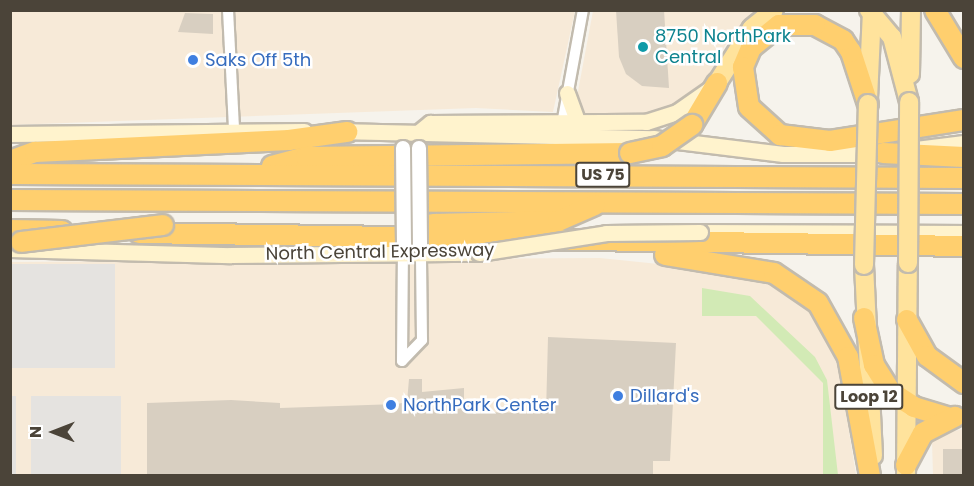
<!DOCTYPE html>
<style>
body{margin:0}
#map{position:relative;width:974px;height:486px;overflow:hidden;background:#f6f3ec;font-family:Poppins,sans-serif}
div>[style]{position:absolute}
.commercial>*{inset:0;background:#f7ead8}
.green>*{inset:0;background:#d2eab5}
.parking>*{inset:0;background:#e5e3e0;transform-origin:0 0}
.building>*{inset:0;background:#d8cfc1;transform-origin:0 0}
.roads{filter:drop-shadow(2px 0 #c2bbae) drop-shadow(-2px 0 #c2bbae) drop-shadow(0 2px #c2bbae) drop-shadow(0 -2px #c2bbae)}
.minor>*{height:10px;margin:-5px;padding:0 5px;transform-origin:5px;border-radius:5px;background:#fff}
.secondary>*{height:15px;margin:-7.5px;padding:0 7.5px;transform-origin:7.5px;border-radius:7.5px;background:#fff3cd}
.primary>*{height:18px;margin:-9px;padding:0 9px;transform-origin:9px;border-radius:9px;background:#ffe39c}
.motorway>*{height:20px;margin:-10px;padding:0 10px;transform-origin:10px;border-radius:10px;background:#ffcf6e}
.bridges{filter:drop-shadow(2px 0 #c2bbae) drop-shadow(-2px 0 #c2bbae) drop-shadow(0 2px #c2bbae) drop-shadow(0 -2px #c2bbae)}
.tertiary-bridge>*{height:14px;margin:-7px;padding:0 7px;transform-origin:7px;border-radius:7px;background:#fff}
.secondary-bridge>*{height:15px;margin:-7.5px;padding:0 7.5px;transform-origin:7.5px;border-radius:7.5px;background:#fff3cd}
.primary-bridge>*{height:18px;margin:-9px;padding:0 9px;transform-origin:9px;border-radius:9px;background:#ffe39c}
.motorway-bridge>*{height:20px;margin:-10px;padding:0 10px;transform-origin:10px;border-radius:10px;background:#ffcf6e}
.dots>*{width:16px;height:16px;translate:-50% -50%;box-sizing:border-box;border:3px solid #fff;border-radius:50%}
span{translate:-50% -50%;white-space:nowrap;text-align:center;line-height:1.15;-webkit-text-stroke:5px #fff;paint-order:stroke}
.shield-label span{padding:2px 4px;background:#fff;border:2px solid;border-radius:4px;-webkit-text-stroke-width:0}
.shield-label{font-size:16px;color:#4b4439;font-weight:700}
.culture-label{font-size:18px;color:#0d838f}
.left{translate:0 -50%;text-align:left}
.shop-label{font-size:18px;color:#366cbe}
.street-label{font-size:18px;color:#4b4439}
.frame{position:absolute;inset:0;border:12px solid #4b4439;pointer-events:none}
.north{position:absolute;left:24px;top:402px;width:60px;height:60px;-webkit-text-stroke:4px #fff;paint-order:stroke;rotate:270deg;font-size:16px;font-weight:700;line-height:24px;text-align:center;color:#4b4439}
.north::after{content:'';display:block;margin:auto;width:21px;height:27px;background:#4b4439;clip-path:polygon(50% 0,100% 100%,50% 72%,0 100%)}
</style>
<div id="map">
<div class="commercial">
<i style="clip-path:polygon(10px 11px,575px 11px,553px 112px,476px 108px,11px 125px)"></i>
<i style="clip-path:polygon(593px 11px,758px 11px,729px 39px,702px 86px,682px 102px,633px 119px,584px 120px,576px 102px)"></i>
<i style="clip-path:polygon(600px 258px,756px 274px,807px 302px,834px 339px,856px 475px,11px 475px,10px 262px)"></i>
<i style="clip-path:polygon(963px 429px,963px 475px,933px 475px,932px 443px,942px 434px)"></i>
</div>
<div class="green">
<i style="clip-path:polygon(702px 288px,750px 296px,815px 357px,827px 380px,838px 475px,823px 475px,823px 383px,756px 316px,702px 316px)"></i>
</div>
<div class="parking">
<i style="left:11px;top:264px;width:104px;height:104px"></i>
<i style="left:11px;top:396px;width:5px;height:79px"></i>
<i style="left:31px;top:396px;width:90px;height:79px"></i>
</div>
<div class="building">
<i style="clip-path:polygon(616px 10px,664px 10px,669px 88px,642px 86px,626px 74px,619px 57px)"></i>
<i style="clip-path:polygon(185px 13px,213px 14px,213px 34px,178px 32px)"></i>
<i style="clip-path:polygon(548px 337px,676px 343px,670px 461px,653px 461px,653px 476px,147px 476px,147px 403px,231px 400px,280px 403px,280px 408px,397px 404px,407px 402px,409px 379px,422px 379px,422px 392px,464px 388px,464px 412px,546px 413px)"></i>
<i style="left:943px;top:449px;width:20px;height:27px"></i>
</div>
<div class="roads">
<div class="minor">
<i style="left:228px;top:10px;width:120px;rotate:87.1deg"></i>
<i style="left:562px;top:124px;width:116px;rotate:-79.6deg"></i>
<i style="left:402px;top:361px;width:29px;rotate:-46deg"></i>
<i style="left:422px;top:340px;width:86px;rotate:-90.7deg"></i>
<i style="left:402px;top:361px;width:107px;rotate:-89.5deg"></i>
</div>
<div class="secondary">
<i style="left:567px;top:93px;width:33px;rotate:70deg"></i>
<i style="left:337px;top:131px;width:316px;rotate:1.3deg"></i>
<i style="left:653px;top:138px;width:131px;rotate:7deg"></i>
<i style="left:783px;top:154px;width:95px"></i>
<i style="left:420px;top:131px;width:13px;rotate:-39deg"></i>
<i style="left:430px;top:123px;width:216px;rotate:-0.3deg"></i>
<i style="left:646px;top:122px;width:33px;rotate:-18deg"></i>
<i style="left:677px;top:112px;width:42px;rotate:-35.2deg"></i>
<i style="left:10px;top:134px;width:294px;rotate:-0.6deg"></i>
<i style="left:916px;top:149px;width:48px;rotate:-7.1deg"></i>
<i style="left:700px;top:232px;width:264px;rotate:0.2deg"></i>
<i style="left:10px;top:249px;width:221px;rotate:1.6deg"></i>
<i style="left:231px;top:255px;width:248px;rotate:-0.5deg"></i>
</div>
<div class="primary">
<i style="left:869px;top:10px;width:35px;rotate:50deg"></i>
<i style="left:892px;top:37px;width:67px;rotate:75.3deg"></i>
<i style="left:910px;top:74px;width:64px;rotate:-89.1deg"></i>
<i style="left:717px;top:83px;width:65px;rotate:-57.5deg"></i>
<i style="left:752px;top:28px;width:28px;rotate:-39deg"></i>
<i style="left:868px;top:99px;width:89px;rotate:-87.4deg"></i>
<i style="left:864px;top:265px;width:191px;rotate:87.3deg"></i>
<i style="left:906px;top:476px;width:213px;rotate:-89.5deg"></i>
</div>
<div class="motorway">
<i style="left:935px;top:10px;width:56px;rotate:58.9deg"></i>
<i style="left:868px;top:104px;width:55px;rotate:-108.1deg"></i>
<i style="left:851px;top:52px;width:14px;rotate:-124deg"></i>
<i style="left:843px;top:40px;width:32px;rotate:-152deg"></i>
<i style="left:815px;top:25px;width:36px;rotate:180deg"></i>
<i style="left:779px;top:25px;width:36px;rotate:141deg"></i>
<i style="left:751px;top:48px;width:21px;rotate:113deg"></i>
<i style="left:743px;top:67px;width:40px;rotate:81.5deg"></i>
<i style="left:749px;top:107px;width:42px;rotate:42.1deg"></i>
<i style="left:780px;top:135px;width:50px;rotate:6.8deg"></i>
<i style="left:830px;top:141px;width:136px;rotate:-8.9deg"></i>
<i style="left:692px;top:125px;width:49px;rotate:-59.2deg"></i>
<i style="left:883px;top:153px;width:81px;rotate:2.8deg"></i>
<i style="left:10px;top:161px;width:27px;rotate:-20deg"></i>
<i style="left:35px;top:152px;width:254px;rotate:-2.7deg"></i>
<i style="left:289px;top:140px;width:59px;rotate:-7.9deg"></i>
<i style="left:272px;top:166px;width:35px;rotate:-15deg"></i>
<i style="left:306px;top:157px;width:324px;rotate:-0.7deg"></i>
<i style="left:10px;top:174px;width:954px;rotate:0.24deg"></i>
<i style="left:10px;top:200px;width:954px;rotate:0.24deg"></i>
<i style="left:433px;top:224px;width:125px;rotate:-1.4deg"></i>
<i style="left:558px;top:221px;width:40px;rotate:-23.4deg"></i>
<i style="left:10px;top:230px;width:52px;rotate:1.1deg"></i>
<i style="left:139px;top:233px;width:825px;rotate:0.9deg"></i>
<i style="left:665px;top:255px;width:110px;rotate:9.4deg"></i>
<i style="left:774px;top:273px;width:53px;rotate:34.3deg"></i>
<i style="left:818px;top:303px;width:62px;rotate:60.9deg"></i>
<i style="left:848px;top:357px;width:121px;rotate:79.5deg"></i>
<i style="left:864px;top:318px;width:48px;rotate:78deg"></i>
<i style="left:874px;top:365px;width:32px;rotate:58deg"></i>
<i style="left:891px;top:392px;width:27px;rotate:33deg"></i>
<i style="left:914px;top:407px;width:38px;rotate:17deg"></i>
<i style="left:907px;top:320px;width:41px;rotate:60.9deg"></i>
<i style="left:927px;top:356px;width:46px;rotate:36.1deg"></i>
<i style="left:906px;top:465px;width:36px;rotate:-62deg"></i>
<i style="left:923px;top:433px;width:36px;rotate:-27deg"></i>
</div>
</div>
<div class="bridges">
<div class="tertiary-bridge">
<i style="left:403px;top:148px;width:99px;rotate:89.4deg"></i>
<i style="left:419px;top:148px;width:99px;rotate:89.4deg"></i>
</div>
<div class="secondary-bridge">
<i style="left:479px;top:253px;width:129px;rotate:-8.9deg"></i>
<i style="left:606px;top:233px;width:94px;rotate:-0.6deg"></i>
</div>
<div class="primary-bridge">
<i style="left:908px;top:263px;width:161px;rotate:-89.6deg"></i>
<i style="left:864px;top:265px;width:161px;rotate:-88.6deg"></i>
</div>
<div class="motorway-bridge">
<i style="left:630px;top:153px;width:33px;rotate:-12deg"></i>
<i style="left:662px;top:146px;width:37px;rotate:-35deg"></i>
<i style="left:21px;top:242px;width:143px;rotate:-6.8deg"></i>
</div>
</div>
<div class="dots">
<i style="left:643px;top:47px;background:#0f9aa8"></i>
<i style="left:193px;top:60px;background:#3f7fe0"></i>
<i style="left:618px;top:396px;background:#3f7fe0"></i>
<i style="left:391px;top:405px;background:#3f7fe0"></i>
</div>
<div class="shield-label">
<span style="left:603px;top:175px">US 75</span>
<span style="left:869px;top:397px">Loop 12</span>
</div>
<div class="culture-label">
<span class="left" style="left:655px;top:47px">8750 NorthPark<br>Central</span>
</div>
<div class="shop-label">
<span class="left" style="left:205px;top:60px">Saks Off 5th</span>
<span class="left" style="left:630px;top:396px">Dillard's</span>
<span class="left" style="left:403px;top:405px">NorthPark Center</span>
</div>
<div class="street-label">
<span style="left:380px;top:252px;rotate:-1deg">North Central Expressway</span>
</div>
<div class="frame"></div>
<div class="north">N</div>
</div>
